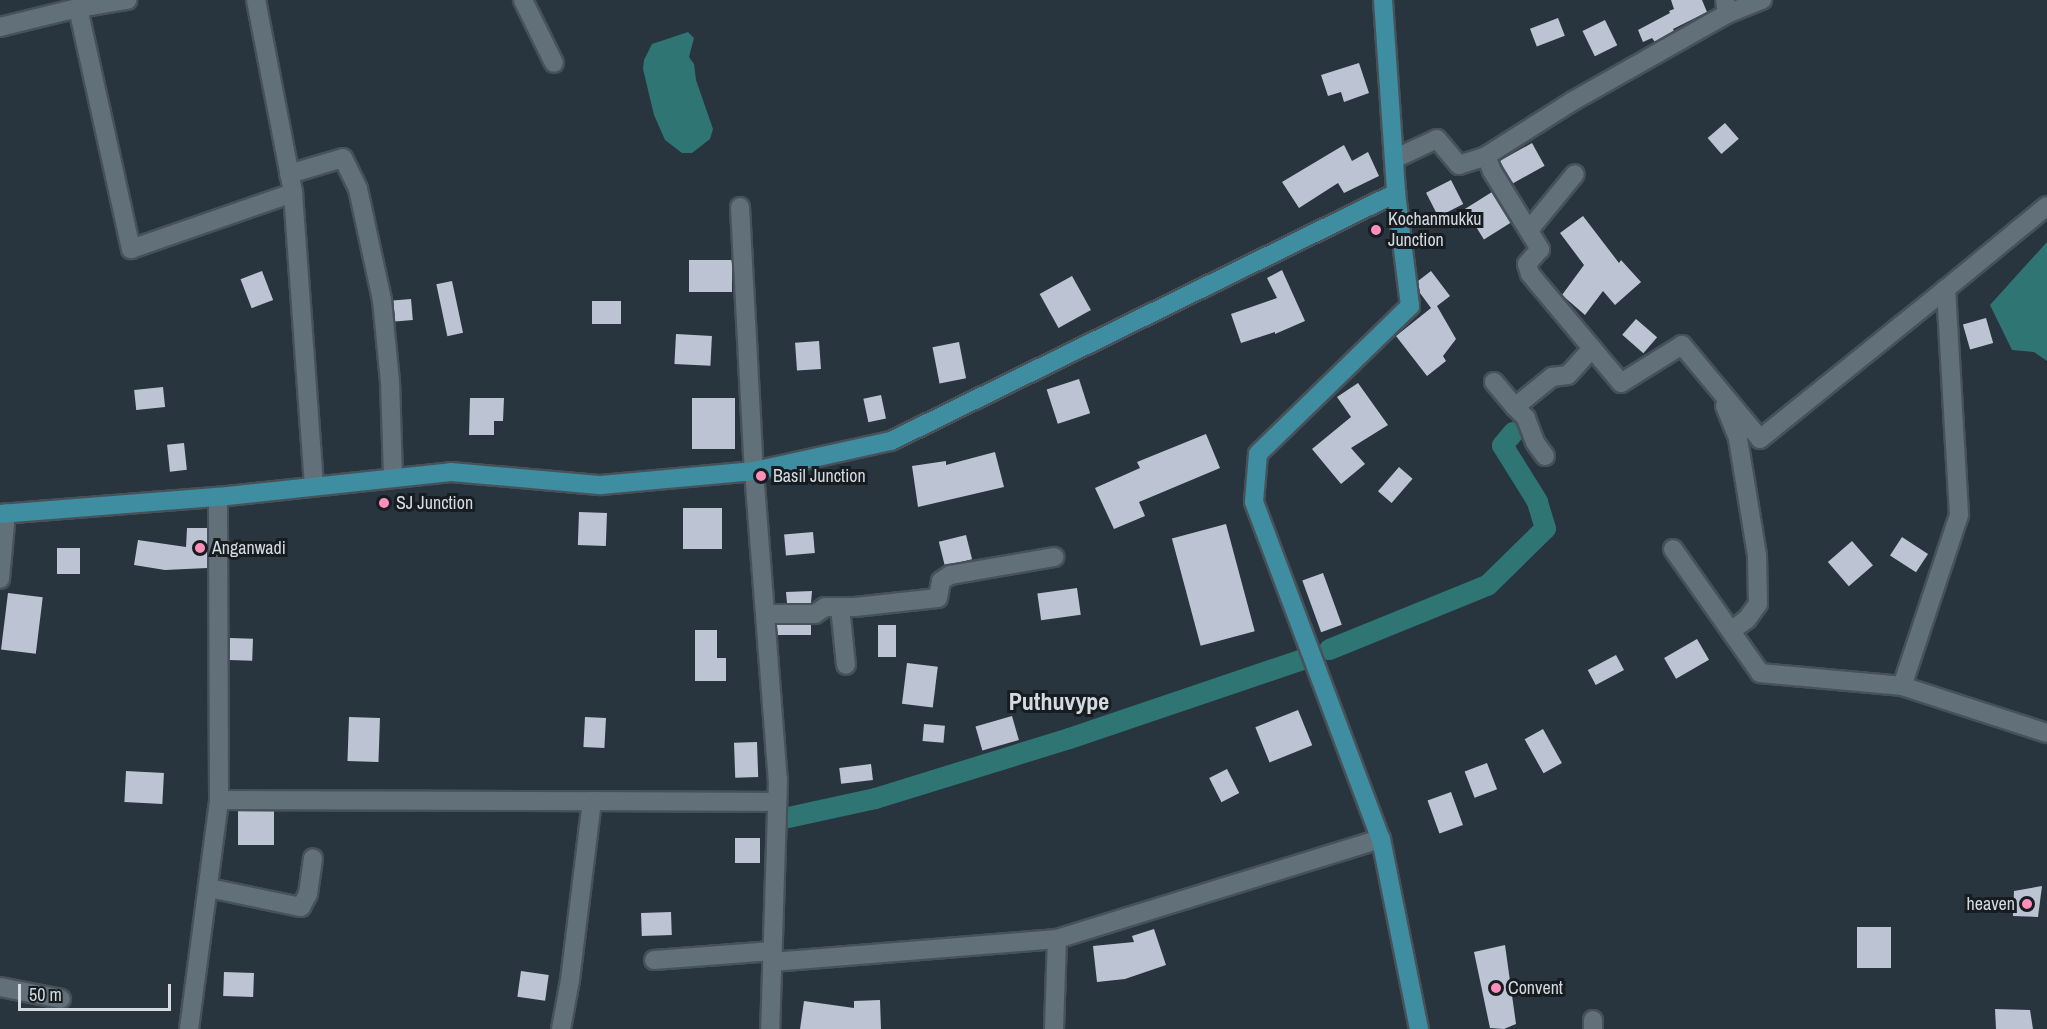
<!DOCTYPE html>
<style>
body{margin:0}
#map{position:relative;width:2047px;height:1029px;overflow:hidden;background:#28353e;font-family:"Archivo Narrow",sans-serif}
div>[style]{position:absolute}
.water>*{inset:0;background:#2f7573}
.canal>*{height:21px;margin:-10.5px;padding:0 10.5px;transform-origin:10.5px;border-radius:10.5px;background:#2f7573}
.building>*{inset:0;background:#bcc4d3;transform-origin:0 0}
.roads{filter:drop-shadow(2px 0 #475159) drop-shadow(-2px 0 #475159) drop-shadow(0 2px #475159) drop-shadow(0 -2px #475159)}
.minor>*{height:18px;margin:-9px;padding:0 9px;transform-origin:9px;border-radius:9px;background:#62707a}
.major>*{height:18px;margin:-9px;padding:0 9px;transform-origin:9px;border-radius:9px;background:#3f8da0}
.dots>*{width:16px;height:16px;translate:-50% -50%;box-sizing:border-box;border:3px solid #161c20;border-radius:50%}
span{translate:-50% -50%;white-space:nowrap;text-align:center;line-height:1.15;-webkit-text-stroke:6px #161c20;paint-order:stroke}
.poi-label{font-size:18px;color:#d3dbe1}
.left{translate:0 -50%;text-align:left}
.right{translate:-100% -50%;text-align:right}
.district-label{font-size:24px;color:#d3dbe1;font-weight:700}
.scale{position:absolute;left:18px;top:984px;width:153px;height:27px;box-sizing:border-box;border:3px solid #d3dbe1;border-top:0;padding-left:8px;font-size:18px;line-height:21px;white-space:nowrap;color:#d3dbe1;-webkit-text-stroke:4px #161c20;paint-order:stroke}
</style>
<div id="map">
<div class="water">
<i style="clip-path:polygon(688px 32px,694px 38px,689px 57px,694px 64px,696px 80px,713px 129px,710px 139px,692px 153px,682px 153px,665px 140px,654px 115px,643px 69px,644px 60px,652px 44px)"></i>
<i style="clip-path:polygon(2047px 242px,2047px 361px,2034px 352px,2012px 350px,1990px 305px)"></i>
</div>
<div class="canal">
<i style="left:1329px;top:649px;width:170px;rotate:-22.1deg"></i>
<i style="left:1487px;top:585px;width:81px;rotate:-44.5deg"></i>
<i style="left:1545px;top:528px;width:28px;rotate:-107deg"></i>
<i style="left:1537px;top:501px;width:66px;rotate:-122deg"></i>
<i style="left:1502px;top:445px;width:17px;rotate:-50deg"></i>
<i style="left:788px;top:817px;width:89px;rotate:-12.3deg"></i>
<i style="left:875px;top:798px;width:203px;rotate:-17.2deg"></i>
<i style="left:1069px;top:738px;width:246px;rotate:-18.7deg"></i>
</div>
<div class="building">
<i style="clip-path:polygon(1671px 0,1702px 0,1707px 12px,1673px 29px,1674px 31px,1655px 42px,1652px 38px,1643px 42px,1638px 30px,1670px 13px,1669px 11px,1674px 9px)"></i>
<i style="left:1558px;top:18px;width:19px;height:30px;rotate:69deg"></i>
<i style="left:1605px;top:20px;width:28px;height:25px;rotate:64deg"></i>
<i style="clip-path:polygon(1359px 63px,1369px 93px,1344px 102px,1341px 92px,1328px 96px,1321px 75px)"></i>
<i style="left:1725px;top:123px;width:21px;height:23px;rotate:49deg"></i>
<i style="left:1532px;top:143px;width:26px;height:37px;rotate:61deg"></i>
<i style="clip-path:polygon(1344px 145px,1352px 161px,1368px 152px,1379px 176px,1344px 193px,1338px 183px,1299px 208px,1282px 182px)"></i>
<i style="left:1451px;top:180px;width:27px;height:28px;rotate:63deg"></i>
<i style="left:1492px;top:192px;width:36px;height:32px;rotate:58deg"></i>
<i style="clip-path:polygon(1583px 216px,1619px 263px,1621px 260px,1641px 282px,1615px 305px,1603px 291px,1585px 315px,1562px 295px,1584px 265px,1560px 233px)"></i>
<i style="left:689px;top:260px;width:43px;height:32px"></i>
<i style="clip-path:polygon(1282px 270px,1305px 321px,1275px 334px,1275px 332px,1241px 343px,1231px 314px,1277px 298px,1267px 278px)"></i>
<i style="left:262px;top:271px;width:31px;height:23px;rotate:69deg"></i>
<i style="clip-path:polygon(1431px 271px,1450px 296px,1437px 306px,1456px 339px,1443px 356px,1446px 361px,1427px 376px,1396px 336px,1431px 308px,1420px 293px,1418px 281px)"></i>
<i style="left:1072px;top:276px;width:39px;height:37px;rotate:61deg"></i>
<i style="left:452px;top:281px;width:53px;height:16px;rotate:78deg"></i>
<i style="left:411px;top:299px;width:21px;height:18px;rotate:85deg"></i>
<i style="left:592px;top:301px;width:29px;height:23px"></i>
<i style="left:1986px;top:318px;width:26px;height:24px;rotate:74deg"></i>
<i style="left:1636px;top:319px;width:28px;height:21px;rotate:41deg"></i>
<i style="left:676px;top:334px;width:36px;height:30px;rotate:3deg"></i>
<i style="left:819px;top:341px;width:28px;height:24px;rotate:86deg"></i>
<i style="left:959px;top:342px;width:37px;height:27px;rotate:79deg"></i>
<i style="left:1079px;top:379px;width:36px;height:34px;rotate:72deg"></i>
<i style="clip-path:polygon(1358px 383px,1388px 425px,1351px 448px,1365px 464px,1341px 484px,1312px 449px,1351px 417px,1337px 397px)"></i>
<i style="left:163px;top:387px;width:20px;height:29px;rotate:84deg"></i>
<i style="left:881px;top:395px;width:24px;height:18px;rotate:78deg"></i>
<i style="clip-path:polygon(470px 398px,504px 398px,503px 421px,494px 421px,494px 435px,469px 435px)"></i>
<i style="left:735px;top:398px;width:51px;height:43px;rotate:90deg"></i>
<i style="clip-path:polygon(1206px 434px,1220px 468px,1139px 502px,1145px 516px,1114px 529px,1095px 488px,1140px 468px,1137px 462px)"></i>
<i style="left:184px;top:443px;width:27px;height:17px;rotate:84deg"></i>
<i style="clip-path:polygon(995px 452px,1004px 487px,918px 507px,912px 466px,946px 461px,946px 465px)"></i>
<i style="left:1399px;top:467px;width:18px;height:32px;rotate:41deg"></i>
<i style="left:683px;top:508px;width:39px;height:41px"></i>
<i style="left:579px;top:512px;width:28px;height:33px;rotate:2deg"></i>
<i style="left:1226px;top:524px;width:111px;height:56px;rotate:75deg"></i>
<i style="clip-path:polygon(187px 528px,207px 528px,207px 568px,165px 570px,134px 565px,138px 540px,186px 547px)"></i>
<i style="left:813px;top:532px;width:21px;height:29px;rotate:85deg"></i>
<i style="left:966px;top:535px;width:25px;height:28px;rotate:76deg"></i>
<i style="left:1902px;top:537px;width:31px;height:22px;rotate:33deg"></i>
<i style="left:1852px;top:541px;width:32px;height:32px;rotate:49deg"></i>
<i style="left:57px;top:548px;width:23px;height:26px"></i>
<i style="left:1323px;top:573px;width:55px;height:22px;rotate:70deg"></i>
<i style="left:1077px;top:588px;width:27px;height:40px;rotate:82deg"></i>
<i style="clip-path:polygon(812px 591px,811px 603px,787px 603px,786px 592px)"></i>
<i style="left:8px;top:593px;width:35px;height:57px;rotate:7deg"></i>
<i style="left:777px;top:625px;width:34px;height:10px"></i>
<i style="left:896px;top:625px;width:32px;height:18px;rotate:90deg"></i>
<i style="clip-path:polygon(695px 630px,717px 630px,717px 658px,726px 658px,726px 681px,695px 681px)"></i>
<i style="left:230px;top:638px;width:23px;height:22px;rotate:2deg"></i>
<i style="left:1697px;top:639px;width:24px;height:38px;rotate:60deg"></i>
<i style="left:1616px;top:655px;width:17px;height:32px;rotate:62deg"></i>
<i style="left:907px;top:663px;width:31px;height:41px;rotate:7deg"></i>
<i style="left:1298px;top:710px;width:38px;height:46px;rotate:68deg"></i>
<i style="left:1012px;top:716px;width:25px;height:38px;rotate:74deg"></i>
<i style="left:349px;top:717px;width:31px;height:44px;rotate:2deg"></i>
<i style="left:585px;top:717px;width:21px;height:30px;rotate:3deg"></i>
<i style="left:924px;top:724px;width:21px;height:17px;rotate:5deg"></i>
<i style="left:1543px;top:729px;width:39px;height:21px;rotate:61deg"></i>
<i style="left:757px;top:742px;width:35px;height:23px;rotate:88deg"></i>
<i style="left:1487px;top:763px;width:28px;height:24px;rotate:69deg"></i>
<i style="left:871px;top:764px;width:16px;height:32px;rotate:83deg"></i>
<i style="left:1227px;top:769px;width:27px;height:20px;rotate:63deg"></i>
<i style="left:126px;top:771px;width:38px;height:31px;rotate:3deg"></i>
<i style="left:1451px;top:792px;width:35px;height:25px;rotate:70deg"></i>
<i style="left:238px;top:811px;width:36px;height:34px"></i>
<i style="left:735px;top:838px;width:25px;height:25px"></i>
<i style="clip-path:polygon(2042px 886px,2038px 917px,2013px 916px,2014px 891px)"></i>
<i style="left:671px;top:912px;width:23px;height:30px;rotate:88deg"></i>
<i style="left:1857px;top:927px;width:34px;height:41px"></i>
<i style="clip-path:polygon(1154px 929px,1166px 965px,1125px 979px,1097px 982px,1093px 946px,1134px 942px,1132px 936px)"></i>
<i style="clip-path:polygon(1505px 945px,1516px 1024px,1504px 1029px,1490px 1028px,1474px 952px)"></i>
<i style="left:521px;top:971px;width:28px;height:26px;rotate:8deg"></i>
<i style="left:224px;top:972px;width:30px;height:24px;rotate:2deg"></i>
<i style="clip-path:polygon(880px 1000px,881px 1029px,800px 1029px,804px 1001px,854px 1008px,854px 1001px)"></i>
<i style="clip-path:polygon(1995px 1009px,2030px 1010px,2033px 1029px,1996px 1029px)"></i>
</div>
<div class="roads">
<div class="minor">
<i style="left:256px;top:0;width:197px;rotate:79.1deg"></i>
<i style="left:293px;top:193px;width:293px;rotate:85.9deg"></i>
<i style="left:523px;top:0;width:70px;rotate:63.8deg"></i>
<i style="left:1725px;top:0;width:14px;rotate:82deg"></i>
<i style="left:1727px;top:14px;width:38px;rotate:-22deg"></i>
<i style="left:78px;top:8px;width:247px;rotate:77.6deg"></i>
<i style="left:131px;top:249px;width:171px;rotate:-19.1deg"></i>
<i style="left:0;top:27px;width:80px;rotate:-13.7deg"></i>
<i style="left:78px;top:8px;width:50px;rotate:-9.3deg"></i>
<i style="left:1486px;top:156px;width:16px;rotate:68deg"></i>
<i style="left:1492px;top:171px;width:92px;rotate:58.4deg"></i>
<i style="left:1540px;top:249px;width:20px;rotate:131deg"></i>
<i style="left:1527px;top:264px;width:10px;rotate:73deg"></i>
<i style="left:1530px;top:274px;width:142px;rotate:50.1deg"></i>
<i style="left:1621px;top:383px;width:72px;rotate:-31.9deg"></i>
<i style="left:1682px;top:345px;width:122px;rotate:50.3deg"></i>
<i style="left:1760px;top:439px;width:239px;rotate:-38.9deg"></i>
<i style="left:1394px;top:159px;width:47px;rotate:-24.9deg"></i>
<i style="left:1437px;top:139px;width:34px;rotate:50deg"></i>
<i style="left:1459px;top:165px;width:28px;rotate:-18deg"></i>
<i style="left:1486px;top:156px;width:103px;rotate:-32.3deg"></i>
<i style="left:1573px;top:101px;width:177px;rotate:-29.5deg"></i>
<i style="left:289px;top:174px;width:56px;rotate:-16.5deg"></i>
<i style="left:343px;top:158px;width:34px;rotate:64deg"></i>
<i style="left:358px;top:189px;width:114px;rotate:77.8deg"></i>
<i style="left:382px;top:300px;width:81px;rotate:84.4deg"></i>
<i style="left:390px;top:381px;width:97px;rotate:88.2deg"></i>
<i style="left:2047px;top:206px;width:131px;rotate:140.6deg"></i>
<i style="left:1946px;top:289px;width:226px;rotate:86.7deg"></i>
<i style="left:1959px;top:515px;width:180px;rotate:108.4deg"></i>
<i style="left:1902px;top:686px;width:152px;rotate:18deg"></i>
<i style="left:740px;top:207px;width:264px;rotate:87deg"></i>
<i style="left:754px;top:471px;width:310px;rotate:85.6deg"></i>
<i style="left:778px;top:780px;width:249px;rotate:91.8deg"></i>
<i style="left:1529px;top:230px;width:72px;rotate:-50.6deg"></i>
<i style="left:1494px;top:382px;width:33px;rotate:50deg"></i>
<i style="left:1725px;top:406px;width:35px;rotate:68deg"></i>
<i style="left:1738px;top:439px;width:118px;rotate:80.7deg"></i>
<i style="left:1757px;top:555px;width:49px;rotate:88.8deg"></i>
<i style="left:1758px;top:604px;width:19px;rotate:126deg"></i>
<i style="left:1747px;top:619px;width:20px;rotate:143deg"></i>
<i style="left:1545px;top:456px;width:17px;rotate:-126deg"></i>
<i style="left:1535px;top:442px;width:26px;rotate:-111deg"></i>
<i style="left:1526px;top:418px;width:16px;rotate:-135deg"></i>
<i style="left:1515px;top:407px;width:48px;rotate:-39deg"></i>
<i style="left:1552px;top:377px;width:16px;rotate:-7deg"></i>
<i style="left:1568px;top:375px;width:36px;rotate:-48deg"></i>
<i style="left:1673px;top:549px;width:151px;rotate:54.9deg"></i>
<i style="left:1760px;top:673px;width:143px;rotate:5.2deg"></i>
<i style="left:0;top:579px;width:66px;rotate:-84.8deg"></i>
<i style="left:840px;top:607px;width:58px;rotate:84.1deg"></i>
<i style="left:766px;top:614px;width:49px"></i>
<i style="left:815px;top:614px;width:12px;rotate:-35deg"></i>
<i style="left:825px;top:607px;width:30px"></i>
<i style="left:855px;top:607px;width:83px;rotate:-6.2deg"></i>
<i style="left:938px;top:598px;width:17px;rotate:-80deg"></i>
<i style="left:941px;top:581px;width:11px;rotate:-34deg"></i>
<i style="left:950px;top:575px;width:106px;rotate:-9.8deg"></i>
<i style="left:219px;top:800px;width:373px;rotate:0.2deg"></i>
<i style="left:209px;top:888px;width:94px;rotate:11.7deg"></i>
<i style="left:301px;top:907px;width:15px;rotate:-62deg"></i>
<i style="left:308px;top:894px;width:36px;rotate:-82deg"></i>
<i style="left:654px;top:960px;width:119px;rotate:-4.3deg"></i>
<i style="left:772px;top:962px;width:286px;rotate:-4.6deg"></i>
<i style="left:1057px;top:939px;width:339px;rotate:-17.2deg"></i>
<i style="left:0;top:987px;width:62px;rotate:11.1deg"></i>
<i style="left:189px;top:1029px;width:231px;rotate:-82.5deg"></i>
<i style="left:219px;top:800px;width:303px;rotate:-90.2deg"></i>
<i style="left:561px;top:1029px;width:50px;rotate:-79.6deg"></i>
<i style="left:570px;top:980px;width:180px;rotate:-83deg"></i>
<i style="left:592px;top:801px;width:185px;rotate:0.3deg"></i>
<i style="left:1054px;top:1029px;width:90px;rotate:-88.1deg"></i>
<i style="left:1593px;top:1029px;width:9px;rotate:-90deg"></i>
</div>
<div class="major">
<i style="left:1383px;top:0;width:193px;rotate:86.1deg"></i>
<i style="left:1396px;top:193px;width:114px;rotate:82.9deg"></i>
<i style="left:1410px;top:306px;width:212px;rotate:135.8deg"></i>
<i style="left:1258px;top:454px;width:48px;rotate:94.8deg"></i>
<i style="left:1254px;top:502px;width:360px;rotate:69.4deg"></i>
<i style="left:1381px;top:839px;width:194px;rotate:78.7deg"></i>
<i style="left:0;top:514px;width:219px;rotate:-4.5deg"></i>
<i style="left:218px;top:497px;width:234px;rotate:-6.1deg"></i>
<i style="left:451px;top:472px;width:151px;rotate:5deg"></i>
<i style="left:601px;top:485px;width:154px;rotate:-5.2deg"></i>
<i style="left:754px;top:471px;width:140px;rotate:-12.4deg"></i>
<i style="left:891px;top:441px;width:563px;rotate:-26.16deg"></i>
</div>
</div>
<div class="dots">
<i style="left:1376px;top:230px;background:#ff8ebb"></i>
<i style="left:761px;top:476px;background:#ff8ebb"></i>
<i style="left:384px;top:503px;background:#ff8ebb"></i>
<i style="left:200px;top:548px;background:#ff8ebb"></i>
<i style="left:2027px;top:904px;background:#ff8ebb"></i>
<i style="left:1496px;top:988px;background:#ff8ebb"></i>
</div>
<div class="poi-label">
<span class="left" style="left:1388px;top:230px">Kochanmukku<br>Junction</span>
<span class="left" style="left:773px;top:476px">Basil Junction</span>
<span class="left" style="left:396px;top:503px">SJ Junction</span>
<span class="left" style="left:212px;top:548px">Anganwadi</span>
<span class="right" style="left:2015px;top:904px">heaven</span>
<span class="left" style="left:1508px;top:988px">Convent</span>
</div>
<div class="district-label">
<span style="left:1059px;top:702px">Puthuvype</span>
</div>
<div class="scale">50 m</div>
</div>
